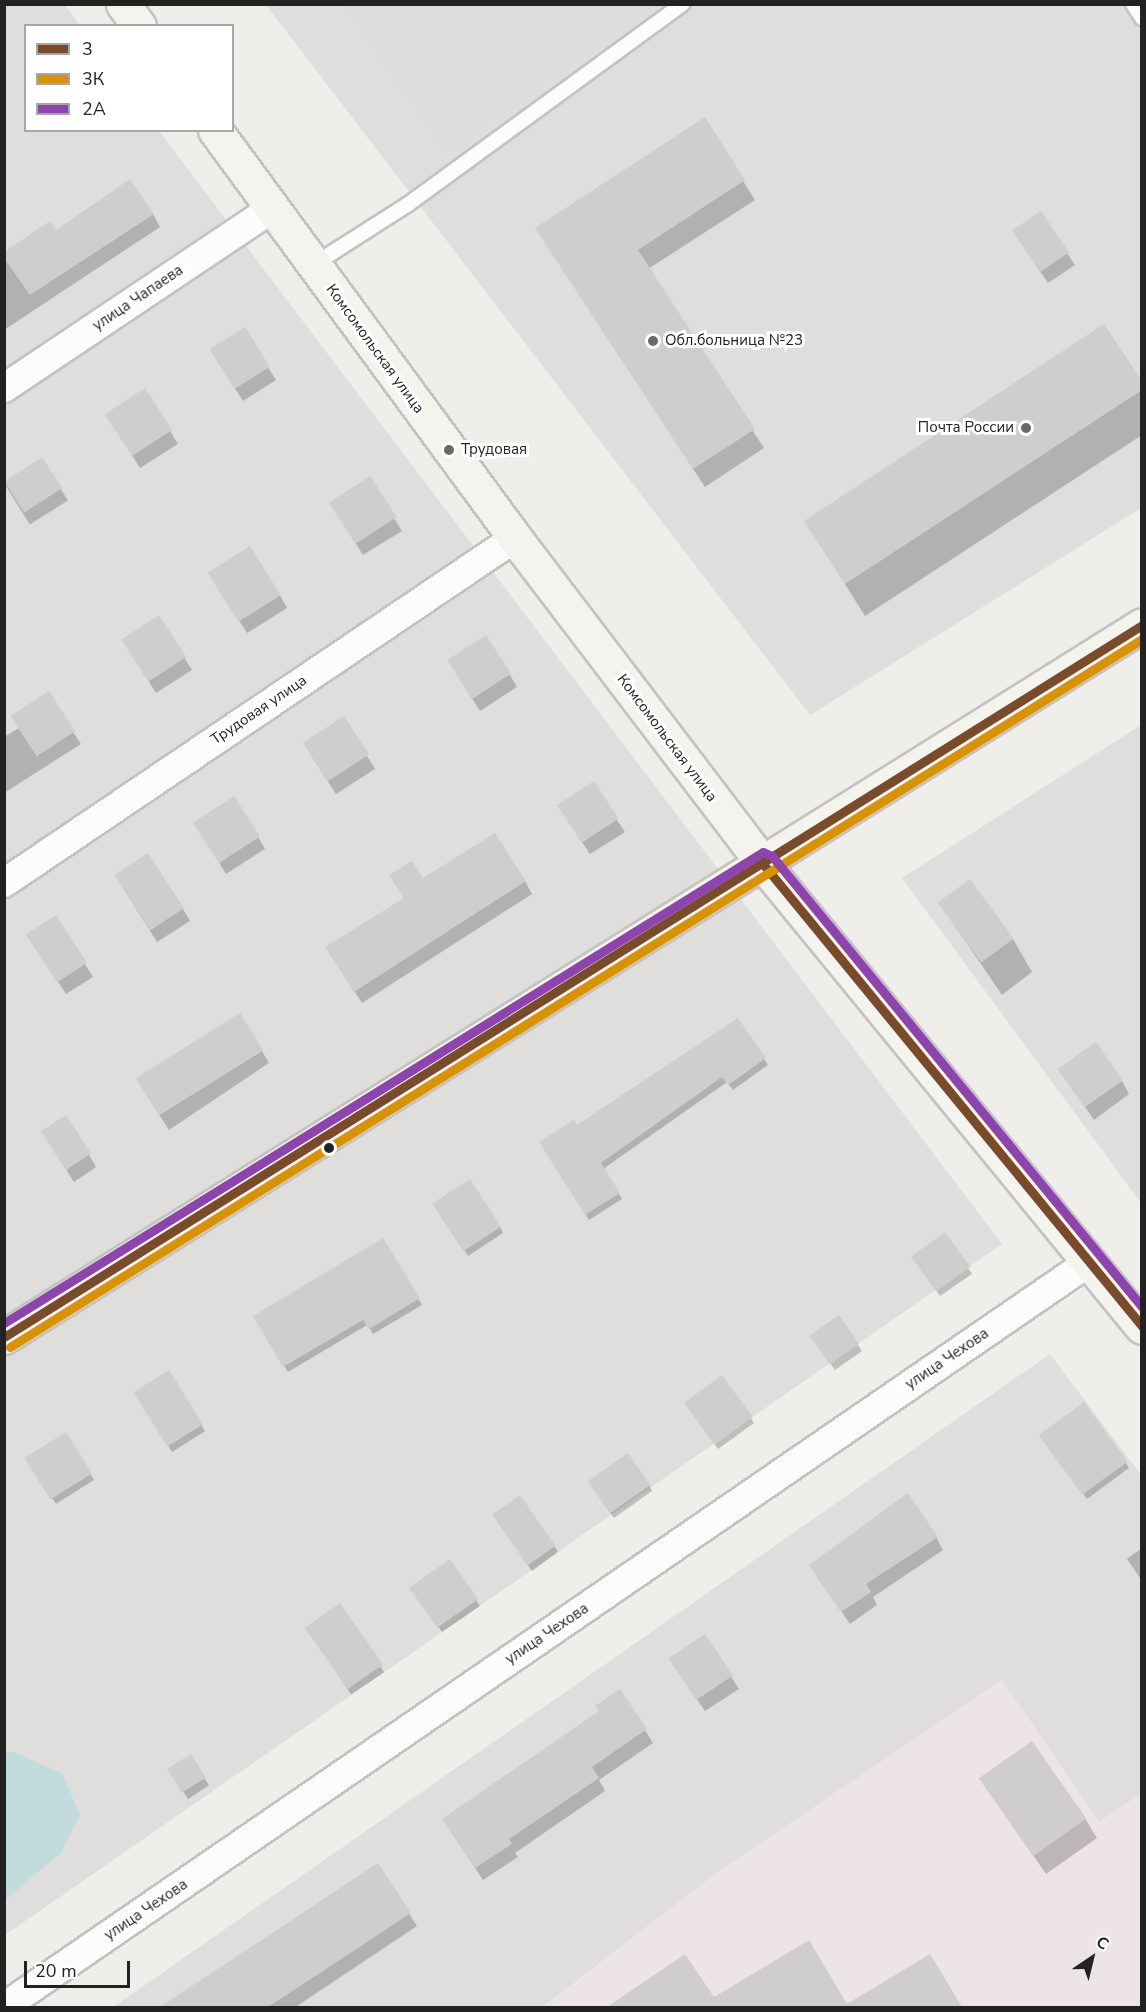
<!DOCTYPE html>
<meta charset="utf-8">
<style>
body{margin:0}
#map{position:relative;width:1146px;height:2012px;overflow:hidden;background:#f0eeeb;font-family:"Nunito Sans",sans-serif}
div>[style]{position:absolute}
.residential>*{inset:0;background:#dfdedc}
.industrial>*{inset:0;background:#ece4e9}
.parking>*{inset:0;background:#dedddc}
.water>*{inset:0;background:#c2dcde}
.shadow>*{inset:0;background:#0003;transform-origin:0 0}
.building>*{inset:0;background:#d0cecc;transform-origin:0 0}
.roads{filter:drop-shadow(2px 0 #c3c3c1) drop-shadow(-2px 0 #c3c3c1) drop-shadow(0 2px #c3c3c1) drop-shadow(0 -2px #c3c3c1)}
.lane>*{height:14px;margin:-7px;padding:0 7px;transform-origin:7px;border-radius:7px;background:#fdfcfc}
.street>*{height:28px;margin:-14px;padding:0 14px;transform-origin:14px;border-radius:14px;background:#fdfcfc}
.secondary>*{height:33px;margin:-16.5px;padding:0 16.5px;transform-origin:16.5px;border-radius:16.5px;background:#f4f3ee}
.bus-1>*{height:9px;margin:-4.5px;padding:0 4.5px;transform-origin:4.5px;border-radius:4.5px;background:#7a4b2a}
.bus-2>*{height:9px;margin:-4.5px;padding:0 4.5px;transform-origin:4.5px;border-radius:4.5px;background:#d79205}
.bus-3>*{height:9px;margin:-4.5px;padding:0 4.5px;transform-origin:4.5px;border-radius:4.5px;background:#8e44ad}
.dots>*{width:16px;height:16px;translate:-50% -50%;box-sizing:border-box;border:3px solid #fff;border-radius:50%}
span{translate:-50% -50%;white-space:nowrap;text-align:center;line-height:1.15;-webkit-text-stroke:6px #fff;paint-order:stroke}
.street-label{font-size:15px;color:#222}
.poi-label{font-size:15px;color:#222}
.left{translate:0 -50%;text-align:left}
.right{translate:-100% -50%;text-align:right}
.frame{position:absolute;inset:0;border:6px solid #222;pointer-events:none}
.legend{position:absolute;left:24px;top:24px;width:210px;height:108px;box-sizing:border-box;background:#fff;border:2px solid #a7a7a7;margin:0;padding:8px 10px;list-style:none;font-size:18px;color:#222}
.legend li{display:flex;align-items:center;gap:12px;height:30px}
.legend b{width:30px;border:2px solid #a7a7a7}
.north{position:absolute;left:1062px;top:1928px;width:60px;height:60px;-webkit-text-stroke:4px #fff;paint-order:stroke;rotate:35deg;font-size:16px;font-weight:700;line-height:24px;text-align:center;color:#222}
.north::after{content:'';display:block;margin:auto;width:21px;height:27px;background:#222;clip-path:polygon(50% 0,100% 100%,50% 72%,0 100%)}
.scale{position:absolute;left:24px;top:1961px;width:106px;height:27px;box-sizing:border-box;border:3px solid #222;border-top:0;padding-left:8px;font-size:18px;line-height:21px;white-space:nowrap;color:#222;-webkit-text-stroke:4px #fff;paint-order:stroke}
</style>
<div id="map">
<div class="residential">
<i style="clip-path:polygon(64px 4px,80px 25px,26px 26px,26px 130px,159px 131px,1002px 1244px,5px 1935px,4px 5px)"></i>
<i style="clip-path:polygon(266px 5px,1141px 5px,1141px 508px,810px 715px)"></i>
<i style="clip-path:polygon(1141px 725px,1141px 1203px,902px 878px)"></i>
<i style="clip-path:polygon(1050px 1354px,1141px 1475px,1141px 1794px,1099px 1822px,1002px 1680px,714px 1875px,543px 2007px,112px 2008px)"></i>
</div>
<div class="industrial">
<i style="clip-path:polygon(1002px 1680px,1099px 1822px,1141px 1794px,1141px 2007px,543px 2008px,714px 1875px)"></i>
</div>
<div class="parking">
<i style="clip-path:polygon(343px 5px,661px 5px,446px 153px)"></i>
</div>
<div class="water">
<i style="clip-path:polygon(11px 1751px,62px 1773px,80px 1815px,61px 1853px,5px 1900px,4px 1753px)"></i>
</div>
<div class="shadow">
<i style="clip-path:polygon(704px 119px,755px 200px,648px 269px,764px 448px,705px 487px,548px 247px)"></i>
<i style="clip-path:polygon(153px 214px,160px 227px,4px 330px,4px 254px,55px 232px)"></i>
<i style="clip-path:polygon(1021px 243px,1067px 253px,1075px 265px,1048px 283px)"></i>
<i style="clip-path:polygon(244px 329px,276px 380px,243px 401px,218px 362px)"></i>
<i style="clip-path:polygon(1142px 384px,1142px 435px,865px 616px,806px 522px)"></i>
<i style="clip-path:polygon(145px 390px,178px 444px,140px 468px,114px 427px)"></i>
<i style="left:42px;top:459px;width:49px;height:45px;rotate:58deg"></i>
<i style="clip-path:polygon(369px 478px,402px 531px,363px 555px,338px 515px)"></i>
<i style="clip-path:polygon(217px 586px,280px 595px,287px 608px,247px 633px)"></i>
<i style="clip-path:polygon(159px 617px,192px 670px,156px 693px,130px 652px)"></i>
<i style="clip-path:polygon(456px 673px,510px 675px,517px 687px,480px 711px)"></i>
<i style="clip-path:polygon(343px 718px,375px 769px,336px 794px,311px 755px)"></i>
<i style="clip-path:polygon(19px 728px,73px 732px,81px 744px,4px 793px,4px 737px)"></i>
<i style="clip-path:polygon(566px 818px,617px 820px,625px 832px,590px 854px)"></i>
<i style="clip-path:polygon(202px 835px,258px 837px,265px 849px,226px 874px)"></i>
<i style="clip-path:polygon(423px 881px,525px 881px,532px 894px,362px 1003px,334px 960px)"></i>
<i style="clip-path:polygon(123px 888px,183px 909px,190px 921px,157px 942px)"></i>
<i style="clip-path:polygon(940px 904px,1013px 939px,1032px 972px,1002px 995px)"></i>
<i style="clip-path:polygon(55px 917px,93px 977px,66px 994px,35px 947px)"></i>
<i style="clip-path:polygon(738px 1020px,768px 1065px,733px 1090px,727px 1082px,603px 1169px,622px 1199px,589px 1220px,541px 1142px,577px 1127px)"></i>
<i style="clip-path:polygon(262px 1051px,269px 1063px,169px 1130px,144px 1091px)"></i>
<i style="clip-path:polygon(1060px 1070px,1122px 1081px,1129px 1094px,1094px 1120px)"></i>
<i style="clip-path:polygon(50px 1144px,89px 1155px,96px 1167px,74px 1182px)"></i>
<i style="clip-path:polygon(437px 1210px,500px 1227px,503px 1233px,468px 1256px)"></i>
<i style="clip-path:polygon(383px 1240px,422px 1305px,373px 1334px,367px 1325px,288px 1372px,255px 1317px)"></i>
<i style="clip-path:polygon(916px 1262px,968px 1268px,972px 1274px,940px 1296px)"></i>
<i style="clip-path:polygon(839px 1317px,862px 1351px,835px 1370px,815px 1342px)"></i>
<i style="left:168px;top:1372px;width:70px;height:39px;rotate:58deg"></i>
<i style="clip-path:polygon(689px 1408px,750px 1417px,754px 1423px,718px 1449px)"></i>
<i style="clip-path:polygon(65px 1434px,94px 1480px,56px 1504px,30px 1465px)"></i>
<i style="clip-path:polygon(1045px 1441px,1126px 1463px,1129px 1468px,1087px 1499px)"></i>
<i style="clip-path:polygon(649px 1485px,652px 1491px,614px 1518px,593px 1488px)"></i>
<i style="clip-path:polygon(497px 1521px,555px 1547px,558px 1552px,532px 1571px)"></i>
<i style="clip-path:polygon(936px 1537px,943px 1550px,873px 1597px,877px 1605px,850px 1624px,818px 1578px)"></i>
<i style="clip-path:polygon(1142px 1548px,1142px 1581px,1127px 1559px)"></i>
<i style="clip-path:polygon(450px 1561px,480px 1606px,442px 1632px,415px 1593px)"></i>
<i style="left:339px;top:1605px;width:81px;height:40px;rotate:56deg"></i>
<i style="clip-path:polygon(705px 1636px,739px 1689px,705px 1711px,678px 1672px)"></i>
<i style="clip-path:polygon(620px 1691px,653px 1743px,599px 1780px,605px 1791px,515px 1853px,518px 1857px,483px 1880px,451px 1832px,600px 1711px)"></i>
<i style="left:190px;top:1756px;width:35px;height:25px;rotate:57deg"></i>
<i style="clip-path:polygon(981px 1780px,1086px 1820px,1097px 1838px,1046px 1874px)"></i>
<i style="clip-path:polygon(377px 1865px,417px 1926px,294px 2008px,161px 2008px)"></i>
<i style="clip-path:polygon(929px 1956px,960px 2008px,610px 2008px,684px 1957px,713px 1999px,846px 2006px)"></i>
</div>
<div class="building">
<i style="clip-path:polygon(705px 117px,745px 180px,638px 250px,755px 429px,693px 469px,535px 228px)"></i>
<i style="clip-path:polygon(130px 179px,154px 214px,30px 295px,4px 258px,4px 252px,50px 221px,56px 230px)"></i>
<i style="left:1041px;top:211px;width:50px;height:35px;rotate:56deg"></i>
<i style="clip-path:polygon(1104px 324px,1142px 381px,1142px 390px,845px 584px,804px 521px)"></i>
<i style="left:245px;top:327px;width:47px;height:42px;rotate:58deg"></i>
<i style="left:145px;top:388px;width:50px;height:48px;rotate:57deg"></i>
<i style="left:42px;top:457px;width:37px;height:45px;rotate:57deg"></i>
<i style="left:370px;top:476px;width:49px;height:49px;rotate:57deg"></i>
<i style="left:250px;top:546px;width:58px;height:50px;rotate:58deg"></i>
<i style="left:159px;top:615px;width:50px;height:45px;rotate:57deg"></i>
<i style="left:486px;top:635px;width:46px;height:46px;rotate:57deg"></i>
<i style="left:49px;top:691px;width:48px;height:46px;rotate:57deg"></i>
<i style="left:344px;top:716px;width:46px;height:49px;rotate:57deg"></i>
<i style="left:594px;top:781px;width:45px;height:44px;rotate:57deg"></i>
<i style="left:234px;top:796px;width:48px;height:49px;rotate:57deg"></i>
<i style="clip-path:polygon(495px 833px,526px 881px,354px 992px,325px 947px,404px 898px,389px 875px,412px 861px,423px 878px)"></i>
<i style="left:148px;top:853px;width:66px;height:40px;rotate:57deg"></i>
<i style="left:970px;top:879px;width:74px;height:40px;rotate:54deg"></i>
<i style="left:56px;top:915px;width:57px;height:36px;rotate:57deg"></i>
<i style="left:240px;top:1013px;width:44px;height:123px;rotate:58deg"></i>
<i style="clip-path:polygon(738px 1018px,766px 1058px,728px 1085px,722px 1077px,601px 1163px,620px 1193px,585px 1215px,539px 1142px,574px 1120px,577px 1125px)"></i>
<i style="left:1096px;top:1042px;width:47px;height:47px;rotate:55deg"></i>
<i style="left:66px;top:1115px;width:46px;height:30px;rotate:57deg"></i>
<i style="left:470px;top:1179px;width:57px;height:45px;rotate:57deg"></i>
<i style="left:945px;top:1232px;width:43px;height:42px;rotate:54deg"></i>
<i style="clip-path:polygon(383px 1238px,420px 1298px,369px 1329px,363px 1320px,283px 1367px,253px 1316px)"></i>
<i style="left:839px;top:1315px;width:35px;height:36px;rotate:55deg"></i>
<i style="left:169px;top:1370px;width:64px;height:42px;rotate:58deg"></i>
<i style="left:722px;top:1375px;width:52px;height:47px;rotate:54deg"></i>
<i style="left:1084px;top:1402px;width:74px;height:56px;rotate:54deg"></i>
<i style="left:66px;top:1432px;width:49px;height:49px;rotate:58deg"></i>
<i style="left:628px;top:1453px;width:39px;height:49px;rotate:55deg"></i>
<i style="clip-path:polygon(908px 1493px,938px 1537px,866px 1584px,871px 1592px,841px 1612px,809px 1565px)"></i>
<i style="left:520px;top:1495px;width:62px;height:34px;rotate:55deg"></i>
<i style="left:450px;top:1559px;width:49px;height:50px;rotate:55deg"></i>
<i style="left:340px;top:1603px;width:75px;height:43px;rotate:55deg"></i>
<i style="left:705px;top:1634px;width:50px;height:44px;rotate:56deg"></i>
<i style="clip-path:polygon(620px 1689px,647px 1729px,592px 1767px,599px 1778px,509px 1839px,512px 1844px,475px 1868px,442px 1819px,599px 1711px,595px 1706px)"></i>
<i style="left:1032px;top:1741px;width:95px;height:65px;rotate:55deg"></i>
<i style="left:191px;top:1754px;width:28px;height:28px;rotate:58deg"></i>
<i style="clip-path:polygon(378px 1863px,411px 1913px,364px 1944px,268px 2007px,160px 2007px)"></i>
<i style="clip-path:polygon(809px 1940px,847px 2004px,930px 1954px,962px 2007px,607px 2007px,685px 1954px,714px 1997px)"></i>
</div>
<div class="roads">
<div class="lane">
<i style="left:1133px;top:4px;width:17px;rotate:57deg"></i>
<i style="left:313px;top:265px;width:112px;rotate:-32.6deg"></i>
<i style="left:407px;top:205px;width:341px;rotate:-36.1deg"></i>
</div>
<div class="street">
<i style="left:4px;top:388px;width:321px;rotate:-33.8deg"></i>
<i style="left:4px;top:883px;width:617px;rotate:-34.03deg"></i>
<i style="left:4px;top:2007px;width:1316px;rotate:-34.47deg"></i>
</div>
<div class="secondary">
<i style="left:123px;top:4px;width:27px;rotate:54deg"></i>
<i style="left:215px;top:130px;width:506px;rotate:53.67deg"></i>
<i style="left:515px;top:538px;width:410px;rotate:52.7deg"></i>
<i style="left:763px;top:864px;width:598px;rotate:50.7deg"></i>
<i style="left:4px;top:1337px;width:1342px;rotate:-32.03deg"></i>
</div>
</div>
<div class="bus-1">
<i style="left:763px;top:864px;width:598px;rotate:50.64deg"></i>
<i style="left:4px;top:1337px;width:1342px;rotate:-32.03deg"></i>
</div>
<div class="bus-2">
<i style="left:10px;top:1347px;width:1335px;rotate:-32.02deg"></i>
</div>
<div class="bus-3">
<i style="left:4px;top:1323px;width:893px;rotate:-31.82deg"></i>
<i style="left:763px;top:852px;width:10px;rotate:24deg"></i>
<i style="left:772px;top:856px;width:583px;rotate:50.63deg"></i>
</div>
<div class="dots">
<i style="left:653px;top:341px;background:#6a6968"></i>
<i style="left:1026px;top:428px;background:#6a6968"></i>
<i style="left:449px;top:450px;background:#6a6968"></i>
<i style="left:329px;top:1148px;background:#222"></i>
</div>
<div class="street-label">
<span style="left:138px;top:298px;rotate:-34deg">улица Чапаева</span>
<span style="left:375px;top:349px;rotate:54deg">Комсомольская улица</span>
<span style="left:259px;top:710px;rotate:-34deg">Трудовая улица</span>
<span style="left:667px;top:738px;rotate:53deg">Комсомольская улица</span>
<span style="left:947px;top:1359px;rotate:-34deg">улица Чехова</span>
<span style="left:547px;top:1634px;rotate:-34deg">улица Чехова</span>
<span style="left:146px;top:1910px;rotate:-34deg">улица Чехова</span>
</div>
<div class="poi-label">
<span class="left" style="left:665px;top:341px">Обл.больница №23</span>
<span class="right" style="left:1014px;top:428px">Почта России</span>
<span class="left" style="left:461px;top:450px">Трудовая</span>
</div>
<div class="frame"></div>
<ul class="legend">
<li><b style="height:8px;background:#7a4b2a"></b>3</li>
<li><b style="height:8px;background:#d79205"></b>3К</li>
<li><b style="height:8px;background:#8e44ad"></b>2А</li>
</ul>
<div class="north">С</div>
<div class="scale">20 m</div>
</div>
